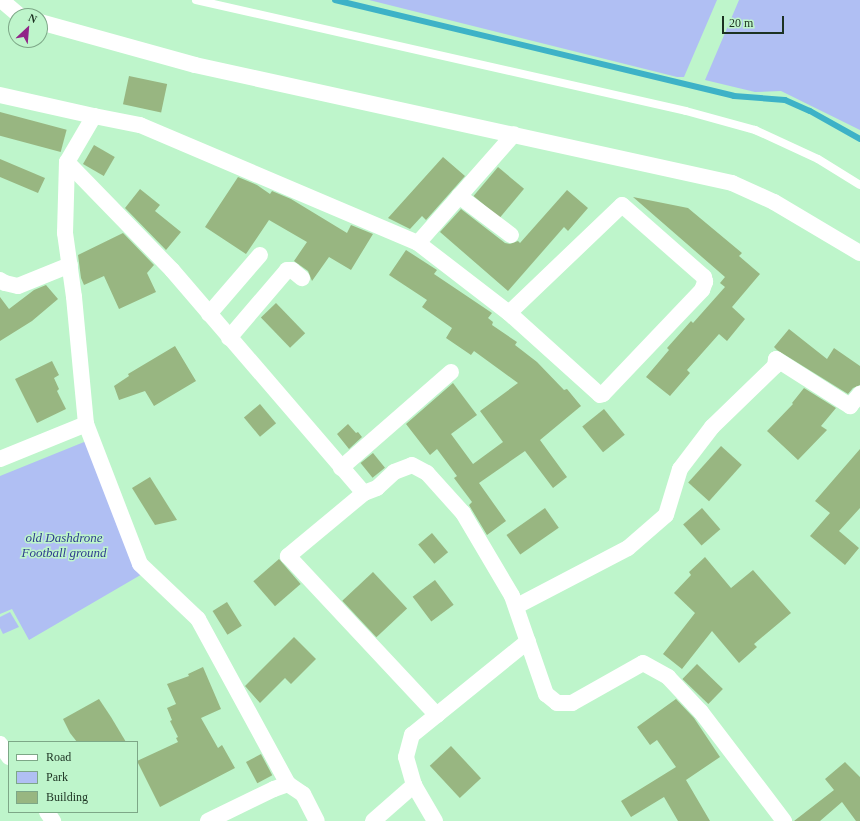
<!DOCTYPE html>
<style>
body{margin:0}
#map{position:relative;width:860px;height:821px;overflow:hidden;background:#bef5cb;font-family:Georgia,serif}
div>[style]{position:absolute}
.green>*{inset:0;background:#b0bff3}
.stream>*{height:6px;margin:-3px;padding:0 3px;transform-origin:3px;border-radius:3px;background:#3db2c7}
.building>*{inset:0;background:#98b681;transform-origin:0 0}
.lane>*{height:8px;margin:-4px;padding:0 4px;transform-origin:4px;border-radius:4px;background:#fff}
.street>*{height:16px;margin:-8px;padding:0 8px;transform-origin:8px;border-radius:8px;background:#fff}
span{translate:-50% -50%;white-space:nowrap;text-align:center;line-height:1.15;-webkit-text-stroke:3px #bef5cb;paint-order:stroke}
.park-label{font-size:13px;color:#2f3d8f;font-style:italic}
.legend{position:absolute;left:8px;top:741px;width:130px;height:72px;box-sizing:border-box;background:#bef5cb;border:1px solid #7da787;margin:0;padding:5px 7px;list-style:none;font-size:12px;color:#1c3222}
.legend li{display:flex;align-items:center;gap:8px;height:20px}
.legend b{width:20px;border:1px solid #7da787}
.north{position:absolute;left:8px;top:8px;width:40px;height:40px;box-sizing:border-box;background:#bef5cb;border:1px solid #7da787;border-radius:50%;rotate:26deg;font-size:11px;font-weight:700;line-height:16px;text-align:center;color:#1c3222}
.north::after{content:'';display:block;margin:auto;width:14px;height:18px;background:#912588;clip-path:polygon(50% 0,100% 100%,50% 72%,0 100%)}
.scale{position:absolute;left:722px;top:16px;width:62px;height:18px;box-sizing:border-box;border:2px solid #1c3222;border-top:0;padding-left:5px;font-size:12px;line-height:14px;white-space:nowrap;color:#1c3222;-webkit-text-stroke:3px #bef5cb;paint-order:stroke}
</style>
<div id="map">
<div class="green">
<i style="clip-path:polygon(369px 0,717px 0,684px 77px,677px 77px)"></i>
<i style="clip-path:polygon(739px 0,860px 0,860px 130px,781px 91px,755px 92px,705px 80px)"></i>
<i style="clip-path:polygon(89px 440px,144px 573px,29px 640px,12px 609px,0 614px,0 476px)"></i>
<i style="clip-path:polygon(10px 612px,19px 627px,3px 634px,0 628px,0 617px)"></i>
</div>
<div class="stream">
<i style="left:335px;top:0;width:410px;rotate:13.5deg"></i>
<i style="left:734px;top:96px;width:51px;rotate:4.5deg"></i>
<i style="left:785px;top:100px;width:27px;rotate:24deg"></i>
<i style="left:810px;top:111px;width:57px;rotate:29.2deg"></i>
</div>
<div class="building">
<i style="left:129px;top:76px;width:39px;height:29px;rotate:12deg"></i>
<i style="left:0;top:112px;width:69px;height:23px;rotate:15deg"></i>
<i style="left:94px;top:145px;width:24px;height:22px;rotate:30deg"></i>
<i style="clip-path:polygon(443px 157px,465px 176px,426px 220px,422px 216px,410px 229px,388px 218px)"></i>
<i style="clip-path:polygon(0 159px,45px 178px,38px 193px,0 177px)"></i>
<i style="left:498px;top:167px;width:34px;height:38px;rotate:40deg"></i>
<i style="clip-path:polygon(238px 177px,257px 185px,270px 194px,272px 191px,291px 199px,347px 233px,351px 225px,373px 234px,351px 270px,329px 257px,312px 281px,308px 271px,294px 261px,307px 242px,269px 220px,246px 254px,205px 227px)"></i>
<i style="clip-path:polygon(140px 189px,160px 205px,155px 211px,181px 232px,166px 250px,125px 208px)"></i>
<i style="clip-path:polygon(567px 190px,588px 208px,568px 231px,564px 227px,508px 291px,440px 232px,461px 209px,505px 243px,510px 244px,518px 241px,520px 243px)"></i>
<i style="clip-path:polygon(633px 197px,688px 208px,742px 253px,739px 256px,760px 274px,732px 307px,745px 319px,727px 341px,719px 334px,687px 370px,690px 373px,670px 396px,646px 377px,669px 350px,667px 348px,691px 321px,693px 323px,725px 287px,720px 283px,725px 277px)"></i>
<i style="clip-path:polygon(123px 233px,154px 265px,147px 273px,156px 292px,119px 309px,104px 276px,84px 285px,81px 278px,78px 255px)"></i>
<i style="clip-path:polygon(406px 250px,437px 270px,434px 274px,492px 313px,488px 318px,493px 322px,492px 325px,517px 342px,515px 345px,537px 362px,564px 390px,567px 389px,581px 406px,540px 440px,567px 477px,553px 488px,525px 451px,479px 483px,506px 521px,487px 535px,469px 505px,472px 502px,454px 478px,457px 476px,437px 449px,430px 455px,406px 424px,453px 383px,477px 415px,451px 434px,473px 464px,503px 442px,480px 411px,518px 383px,474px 351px,471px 355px,446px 338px,452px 328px,422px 307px,427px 300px,389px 275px)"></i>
<i style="clip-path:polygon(46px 285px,58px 299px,32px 321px,0 341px,0 297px,9px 309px,34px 290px)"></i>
<i style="left:276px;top:303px;width:42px;height:21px;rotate:46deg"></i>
<i style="clip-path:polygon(789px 329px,827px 359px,834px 348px,860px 366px,860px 385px,853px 388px,848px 394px,777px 350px,774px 347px)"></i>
<i style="clip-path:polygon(175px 346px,196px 381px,154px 406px,145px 391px,119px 400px,114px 386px,129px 376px,128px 374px)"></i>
<i style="clip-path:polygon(52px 361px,59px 375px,54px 378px,59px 389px,57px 391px,66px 409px,37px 423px,15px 379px)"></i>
<i style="clip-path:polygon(804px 388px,836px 408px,821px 426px,827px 430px,798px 460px,767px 431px,793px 404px,792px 403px)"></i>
<i style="left:260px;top:404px;width:25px;height:21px;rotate:50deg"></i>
<i style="left:604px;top:409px;width:33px;height:28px;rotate:51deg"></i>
<i style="clip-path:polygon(348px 424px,356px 433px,358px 432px,362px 437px,349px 449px,337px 434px)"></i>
<i style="left:721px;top:446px;width:28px;height:49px;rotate:42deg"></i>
<i style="clip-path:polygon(860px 449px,860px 508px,839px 531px,859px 548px,845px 565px,810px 536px,830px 513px,815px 501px)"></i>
<i style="left:373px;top:453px;width:19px;height:16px;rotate:51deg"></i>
<i style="clip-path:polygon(150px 477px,177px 520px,155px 525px,132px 488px)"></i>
<i style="left:545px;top:508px;width:24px;height:47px;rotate:55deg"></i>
<i style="left:702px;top:508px;width:28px;height:25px;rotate:49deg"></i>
<i style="left:432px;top:533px;width:25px;height:18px;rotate:50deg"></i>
<i style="clip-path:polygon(705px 557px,731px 588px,753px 570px,791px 613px,754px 644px,757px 647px,739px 663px,712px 631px,682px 669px,663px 654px,695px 613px,674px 593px,691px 575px,689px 572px)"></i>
<i style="left:279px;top:559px;width:33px;height:34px;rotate:49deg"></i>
<i style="left:373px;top:572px;width:50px;height:42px;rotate:47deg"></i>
<i style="left:435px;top:580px;width:31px;height:28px;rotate:53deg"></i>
<i style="left:227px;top:602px;width:28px;height:17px;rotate:58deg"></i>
<i style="clip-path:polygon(294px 637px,316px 659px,291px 684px,285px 678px,260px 703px,245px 686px)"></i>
<i style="left:697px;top:664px;width:36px;height:21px;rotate:44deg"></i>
<i style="clip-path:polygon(203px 667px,221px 709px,201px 718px,218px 748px,222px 745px,235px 768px,160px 807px,137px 761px,178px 742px,176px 738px,178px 737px,170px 721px,172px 720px,167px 708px,176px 704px,167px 684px,189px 676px,188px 674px)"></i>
<i style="clip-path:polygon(99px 699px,111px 717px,126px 742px,77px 742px,70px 733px,63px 719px)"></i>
<i style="clip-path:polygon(676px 699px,694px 718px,720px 757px,686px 780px,710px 821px,678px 821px,664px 797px,631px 817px,621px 801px,676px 767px,657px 740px,650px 745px,637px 727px)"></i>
<i style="left:451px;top:746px;width:44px;height:29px;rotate:47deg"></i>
<i style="left:261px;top:754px;width:24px;height:17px;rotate:62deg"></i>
<i style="clip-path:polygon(845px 762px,860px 777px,860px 821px,856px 821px,842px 802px,820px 821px,794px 821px,834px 790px,825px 779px)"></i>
</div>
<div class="lane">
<i style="left:196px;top:0;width:502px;rotate:12.76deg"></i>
<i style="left:686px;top:111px;width:72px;rotate:15.4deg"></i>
<i style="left:755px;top:130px;width:69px;rotate:24.7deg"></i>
<i style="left:818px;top:159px;width:49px;rotate:31.8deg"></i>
</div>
<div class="street">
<i style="left:1px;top:0;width:25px;rotate:40deg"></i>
<i style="left:40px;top:22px;width:161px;rotate:15.5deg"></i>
<i style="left:195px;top:65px;width:550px;rotate:12.39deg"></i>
<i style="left:732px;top:183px;width:46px;rotate:24.3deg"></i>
<i style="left:774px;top:202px;width:100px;rotate:30.7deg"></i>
<i style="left:0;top:95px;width:96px;rotate:12.6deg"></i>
<i style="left:94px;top:116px;width:53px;rotate:120.4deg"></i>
<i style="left:67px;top:162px;width:151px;rotate:45.8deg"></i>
<i style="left:172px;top:270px;width:294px;rotate:49.3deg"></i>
<i style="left:364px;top:493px;width:14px;rotate:-21deg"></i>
<i style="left:377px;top:488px;width:23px;rotate:-43deg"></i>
<i style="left:394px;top:472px;width:19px;rotate:-21deg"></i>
<i style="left:412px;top:465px;width:17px;rotate:28deg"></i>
<i style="left:427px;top:473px;width:54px;rotate:48deg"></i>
<i style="left:463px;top:513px;width:96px;rotate:59.4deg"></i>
<i style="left:512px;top:596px;width:104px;rotate:70.9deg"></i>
<i style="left:546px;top:694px;width:14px;rotate:39deg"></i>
<i style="left:557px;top:703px;width:15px"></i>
<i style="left:572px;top:703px;width:81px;rotate:-29.4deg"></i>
<i style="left:643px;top:663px;width:29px;rotate:29deg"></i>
<i style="left:668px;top:677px;width:48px;rotate:46.7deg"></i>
<i style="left:701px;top:712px;width:137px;rotate:52.7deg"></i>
<i style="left:94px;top:116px;width:47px;rotate:11.1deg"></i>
<i style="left:140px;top:125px;width:302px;rotate:23deg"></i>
<i style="left:418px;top:243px;width:115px;rotate:37.6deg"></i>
<i style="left:509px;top:313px;width:122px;rotate:42deg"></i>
<i style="left:600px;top:395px;width:3px;rotate:-18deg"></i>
<i style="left:603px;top:394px;width:144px;rotate:-46.4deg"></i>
<i style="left:702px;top:290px;width:9px;rotate:-69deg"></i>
<i style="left:705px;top:282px;width:5px;rotate:-101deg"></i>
<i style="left:704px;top:277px;width:109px;rotate:-138.7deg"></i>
<i style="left:622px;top:205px;width:156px;rotate:136.3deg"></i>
<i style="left:459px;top:196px;width:65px;rotate:36.9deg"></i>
<i style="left:418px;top:243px;width:145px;rotate:-48.6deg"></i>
<i style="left:0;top:280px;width:6px;rotate:31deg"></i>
<i style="left:5px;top:283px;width:13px;rotate:13deg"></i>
<i style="left:18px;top:286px;width:56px;rotate:-22deg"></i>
<i style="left:209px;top:314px;width:78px;rotate:-49.2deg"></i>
<i style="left:229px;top:338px;width:89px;rotate:-49.5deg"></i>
<i style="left:287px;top:270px;width:5px"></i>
<i style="left:292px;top:270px;width:13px;rotate:39deg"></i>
<i style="left:86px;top:424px;width:150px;rotate:68.9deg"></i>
<i style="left:140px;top:564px;width:80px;rotate:43.5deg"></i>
<i style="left:198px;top:619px;width:188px;rotate:61.4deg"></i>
<i style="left:0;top:459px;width:93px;rotate:-22.1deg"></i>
<i style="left:86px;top:424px;width:128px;rotate:-95.4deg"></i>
<i style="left:74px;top:297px;width:65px;rotate:-98deg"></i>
<i style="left:65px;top:233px;width:71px;rotate:-88.4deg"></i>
<i style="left:341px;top:468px;width:146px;rotate:-41.1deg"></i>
<i style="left:364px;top:493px;width:99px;rotate:140.3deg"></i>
<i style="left:288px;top:556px;width:218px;rotate:46.9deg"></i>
<i style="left:517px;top:606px;width:125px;rotate:-27.6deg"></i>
<i style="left:628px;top:548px;width:50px;rotate:-41deg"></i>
<i style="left:666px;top:515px;width:48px;rotate:-73.1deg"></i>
<i style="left:680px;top:469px;width:53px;rotate:-52.7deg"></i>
<i style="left:712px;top:427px;width:88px;rotate:-44.1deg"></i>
<i style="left:775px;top:366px;width:7px;rotate:-82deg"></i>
<i style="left:776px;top:359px;width:88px;rotate:32.4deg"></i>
<i style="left:850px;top:406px;width:16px;rotate:-50deg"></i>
<i style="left:0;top:744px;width:16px;rotate:55deg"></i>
<i style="left:47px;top:812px;width:11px;rotate:56deg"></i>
<i style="left:208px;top:821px;width:73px;rotate:-25.9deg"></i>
<i style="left:274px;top:789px;width:15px;rotate:-20deg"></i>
<i style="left:288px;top:784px;width:18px;rotate:34deg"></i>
<i style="left:303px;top:794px;width:30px;rotate:63deg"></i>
<i style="left:373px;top:821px;width:55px;rotate:-41.3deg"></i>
<i style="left:435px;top:821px;width:42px;rotate:-120.3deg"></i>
<i style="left:414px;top:785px;width:29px;rotate:-106deg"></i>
<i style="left:406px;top:757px;width:23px;rotate:-75deg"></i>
<i style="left:412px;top:735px;width:149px;rotate:-39deg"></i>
</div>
<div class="park-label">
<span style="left:64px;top:546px">old Dashdrone<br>Football ground</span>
</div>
<ul class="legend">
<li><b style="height:5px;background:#fff"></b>Road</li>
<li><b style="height:11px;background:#b0bff3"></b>Park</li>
<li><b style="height:11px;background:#98b681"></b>Building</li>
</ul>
<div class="north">N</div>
<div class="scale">20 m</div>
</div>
